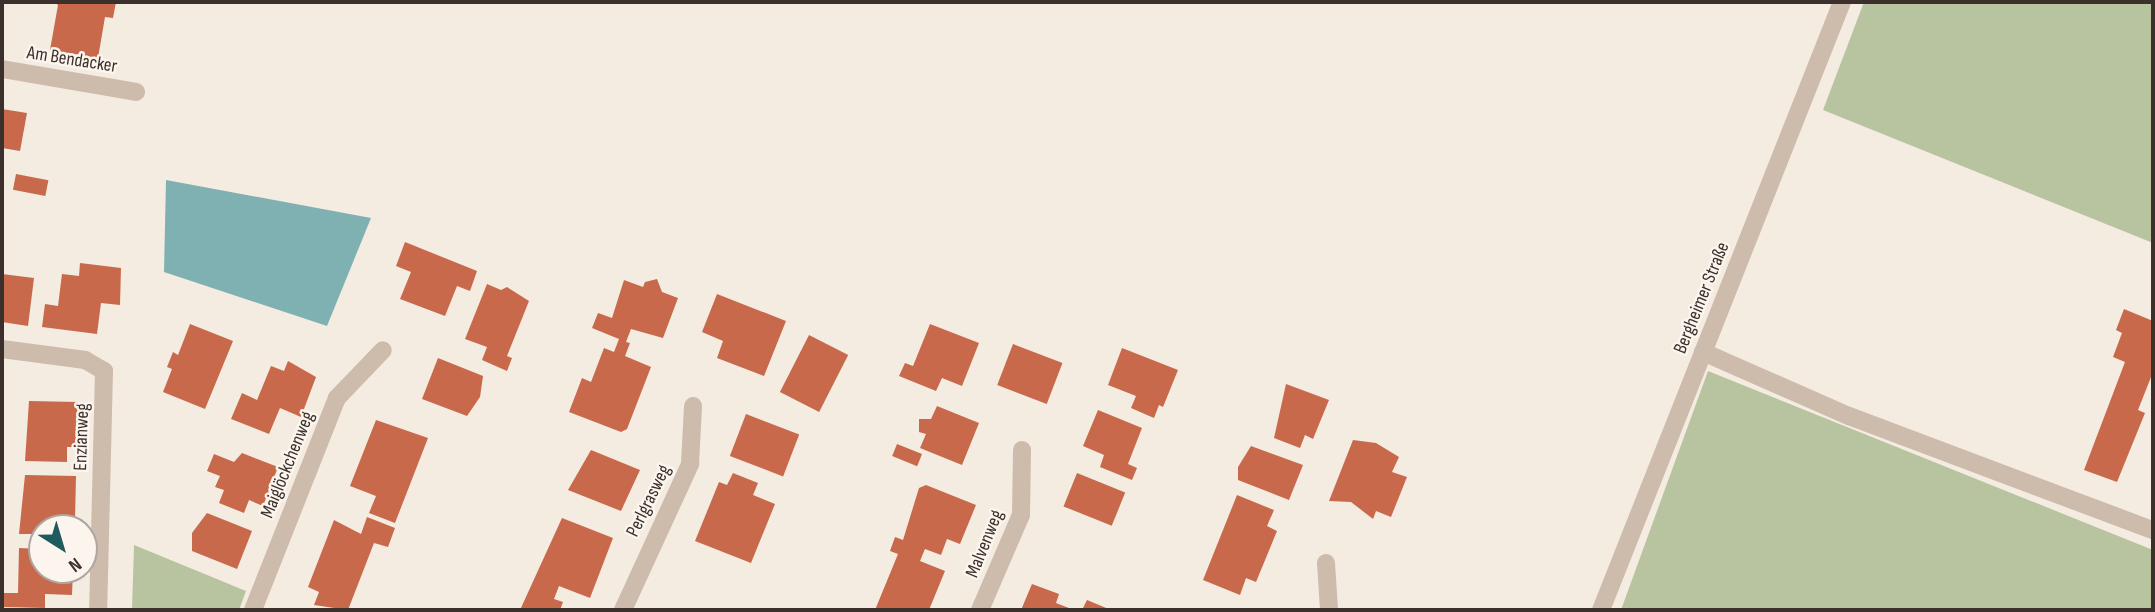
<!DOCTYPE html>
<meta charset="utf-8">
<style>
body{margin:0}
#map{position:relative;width:2155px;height:612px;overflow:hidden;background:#f4ebe1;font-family:"Sofia Sans Condensed",sans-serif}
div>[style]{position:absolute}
.green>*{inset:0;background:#b8c4a0}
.water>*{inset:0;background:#7fb0b2}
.building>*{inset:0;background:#c8694b;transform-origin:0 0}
.minor>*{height:18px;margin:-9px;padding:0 9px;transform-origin:9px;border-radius:9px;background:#cdbbac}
span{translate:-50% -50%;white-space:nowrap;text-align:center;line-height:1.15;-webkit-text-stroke:5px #fbf5ee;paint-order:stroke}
.street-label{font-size:19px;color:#3b302b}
.frame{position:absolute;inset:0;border:4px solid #3b302b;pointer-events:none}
.north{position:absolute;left:28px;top:514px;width:70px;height:70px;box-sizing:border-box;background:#fbf5ee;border:2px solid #aea6a0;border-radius:50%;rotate:143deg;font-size:19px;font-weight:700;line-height:28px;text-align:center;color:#3b302b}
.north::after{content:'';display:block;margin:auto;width:24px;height:32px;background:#1f5a5e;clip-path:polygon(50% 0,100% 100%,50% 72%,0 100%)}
</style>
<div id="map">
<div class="green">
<i style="clip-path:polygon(1864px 2px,2153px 2px,2153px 243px,1823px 110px)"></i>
<i style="clip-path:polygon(1708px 371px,2153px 550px,2153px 610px,1621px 610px)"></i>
<i style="clip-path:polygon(134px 545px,246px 591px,239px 610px,132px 610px)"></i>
</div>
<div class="water">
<i style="clip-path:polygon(166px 180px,371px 218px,327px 326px,164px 272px)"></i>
</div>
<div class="building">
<i style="clip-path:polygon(54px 2px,116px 2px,113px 18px,105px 17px,98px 58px,50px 50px,58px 5px)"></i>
<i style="clip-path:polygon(2px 109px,27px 113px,20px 151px,2px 148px)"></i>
<i style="left:16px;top:174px;width:33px;height:16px;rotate:11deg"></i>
<i style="clip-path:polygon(405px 242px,477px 271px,470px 291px,457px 286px,445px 316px,400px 299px,411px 272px,396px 266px)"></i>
<i style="clip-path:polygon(80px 263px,121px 268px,120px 305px,101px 303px,97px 334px,42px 327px,45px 304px,58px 306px,62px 274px,79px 276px)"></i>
<i style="clip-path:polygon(2px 274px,34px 278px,28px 326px,2px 322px)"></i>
<i style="clip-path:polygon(657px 279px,662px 292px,678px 298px,663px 338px,631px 329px,626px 342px,630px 343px,625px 356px,651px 367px,627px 429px,621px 432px,569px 412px,582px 378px,591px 382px,604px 348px,614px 352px,619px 339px,592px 328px,598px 313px,612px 318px,624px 280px,643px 287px,645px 282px)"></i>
<i style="clip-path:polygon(487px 284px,501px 290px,507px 287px,529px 301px,507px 356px,512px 358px,507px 371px,482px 360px,487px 347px,465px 339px)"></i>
<i style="clip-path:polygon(717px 294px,786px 321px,764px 376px,717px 358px,723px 341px,702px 332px)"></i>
<i style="clip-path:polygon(2124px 309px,2153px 321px,2153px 372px,2138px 410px,2145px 413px,2117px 482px,2084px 470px,2125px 362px,2113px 357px,2122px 333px,2116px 330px)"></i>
<i style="clip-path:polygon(190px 324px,233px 341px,205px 409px,163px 392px,172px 369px,167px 367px,173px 352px,178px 355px)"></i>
<i style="clip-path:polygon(930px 324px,979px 343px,962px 386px,942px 378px,936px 391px,899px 376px,905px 363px,913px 366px)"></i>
<i style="left:809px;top:335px;width:44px;height:64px;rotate:27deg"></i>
<i style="left:1013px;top:344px;width:53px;height:44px;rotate:21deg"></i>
<i style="clip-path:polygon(1122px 348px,1178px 370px,1163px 407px,1159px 405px,1154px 418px,1131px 408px,1136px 396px,1108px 385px)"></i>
<i style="clip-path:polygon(438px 358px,483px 376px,480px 397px,467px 416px,422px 399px)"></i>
<i style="clip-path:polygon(288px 361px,316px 377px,301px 417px,280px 408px,269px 434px,231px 419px,242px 393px,257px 400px,271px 366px,284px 371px)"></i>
<i style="clip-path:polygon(1286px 384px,1329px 400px,1313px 439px,1305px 435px,1300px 448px,1274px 438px)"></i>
<i style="clip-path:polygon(29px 401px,78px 402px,76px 447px,67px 447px,67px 462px,25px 461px)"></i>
<i style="clip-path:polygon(937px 406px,979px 423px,962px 465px,920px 448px,926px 434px,919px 432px,919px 419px,931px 419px)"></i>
<i style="clip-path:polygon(1098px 410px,1142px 428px,1128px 464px,1137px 468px,1132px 480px,1100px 467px,1104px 455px,1083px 446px)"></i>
<i style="left:746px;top:414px;width:57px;height:45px;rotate:21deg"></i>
<i style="clip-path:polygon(376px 420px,428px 438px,395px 523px,369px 513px,376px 496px,350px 486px)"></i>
<i style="clip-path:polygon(1353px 440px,1376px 443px,1399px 457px,1392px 472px,1407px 477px,1391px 517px,1376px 511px,1373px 519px,1351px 502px,1329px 501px)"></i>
<i style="left:897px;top:444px;width:27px;height:13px;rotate:22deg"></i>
<i style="clip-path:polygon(1251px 446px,1303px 465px,1289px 500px,1238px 480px,1238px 467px)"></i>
<i style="clip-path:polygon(591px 450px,640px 470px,621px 511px,568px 490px)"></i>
<i style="clip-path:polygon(242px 453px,278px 467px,263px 506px,249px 500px,244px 513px,219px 503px,224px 490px,215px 487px,220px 476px,207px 471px,214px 454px,234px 462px)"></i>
<i style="clip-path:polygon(733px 473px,758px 483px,753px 495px,775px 504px,751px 563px,695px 541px,719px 482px,727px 485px)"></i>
<i style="left:1077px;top:473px;width:52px;height:36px;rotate:22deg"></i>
<i style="clip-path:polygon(25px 475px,76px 476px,75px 520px,59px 519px,59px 528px,42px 528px,42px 534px,19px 534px)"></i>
<i style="clip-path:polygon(926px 485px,976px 505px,960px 544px,947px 539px,941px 555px,925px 549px,920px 561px,945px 571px,929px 610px,875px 610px,898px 554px,890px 551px,895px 537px,903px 540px,919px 488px)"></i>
<i style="clip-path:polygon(1237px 495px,1274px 510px,1267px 526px,1277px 531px,1256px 582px,1246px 578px,1240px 595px,1203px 580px)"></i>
<i style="clip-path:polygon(207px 513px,252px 531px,237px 569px,192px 551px,192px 533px)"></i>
<i style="clip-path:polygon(367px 517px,395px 528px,388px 547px,374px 543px,348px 610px,314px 605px,319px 592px,308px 587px,334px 520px,361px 534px)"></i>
<i style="clip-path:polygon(562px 518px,613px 538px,590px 598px,559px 586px,554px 599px,563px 602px,560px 610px,520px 610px)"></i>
<i style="clip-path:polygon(19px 548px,42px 549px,42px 570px,73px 570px,72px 595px,45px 594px,45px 608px,3px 607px,4px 593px,18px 593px)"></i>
<i style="clip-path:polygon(1032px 584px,1059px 594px,1056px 603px,1074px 610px,1021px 610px)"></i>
<i style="clip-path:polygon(1087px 600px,1111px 610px,1082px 610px)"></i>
</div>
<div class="minor">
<i style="left:2px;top:69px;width:136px;rotate:9.7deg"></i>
<i style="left:2px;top:349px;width:84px;rotate:7.5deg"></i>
<i style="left:85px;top:360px;width:22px;rotate:30deg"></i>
<i style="left:104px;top:371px;width:239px;rotate:91.4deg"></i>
<i style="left:1703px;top:352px;width:159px;rotate:23.7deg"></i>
<i style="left:1849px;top:416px;width:325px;rotate:20.6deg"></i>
<i style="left:1326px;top:563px;width:47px;rotate:86.3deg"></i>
<i style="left:253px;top:610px;width:228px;rotate:-68.4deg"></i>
<i style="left:337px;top:398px;width:66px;rotate:-46.2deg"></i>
<i style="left:623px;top:610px;width:161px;rotate:-65.3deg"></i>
<i style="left:690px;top:464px;width:58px;rotate:-87deg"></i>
<i style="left:980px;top:610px;width:103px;rotate:-66.7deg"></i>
<i style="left:1021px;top:515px;width:65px;rotate:-89.1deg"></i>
<i style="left:1601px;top:610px;width:654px;rotate:-68.38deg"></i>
</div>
<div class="street-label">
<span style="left:72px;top:60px;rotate:9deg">Am Bendacker</span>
<span style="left:1702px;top:298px;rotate:-68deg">Bergheimer Straße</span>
<span style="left:82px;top:437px;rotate:-88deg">Enzianweg</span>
<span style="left:288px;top:465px;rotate:-68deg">Maiglöckchenweg</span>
<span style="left:649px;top:501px;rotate:-64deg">Perlgrasweg</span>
<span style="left:985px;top:544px;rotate:-68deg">Malvenweg</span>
</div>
<div class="frame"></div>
<div class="north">N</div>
</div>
